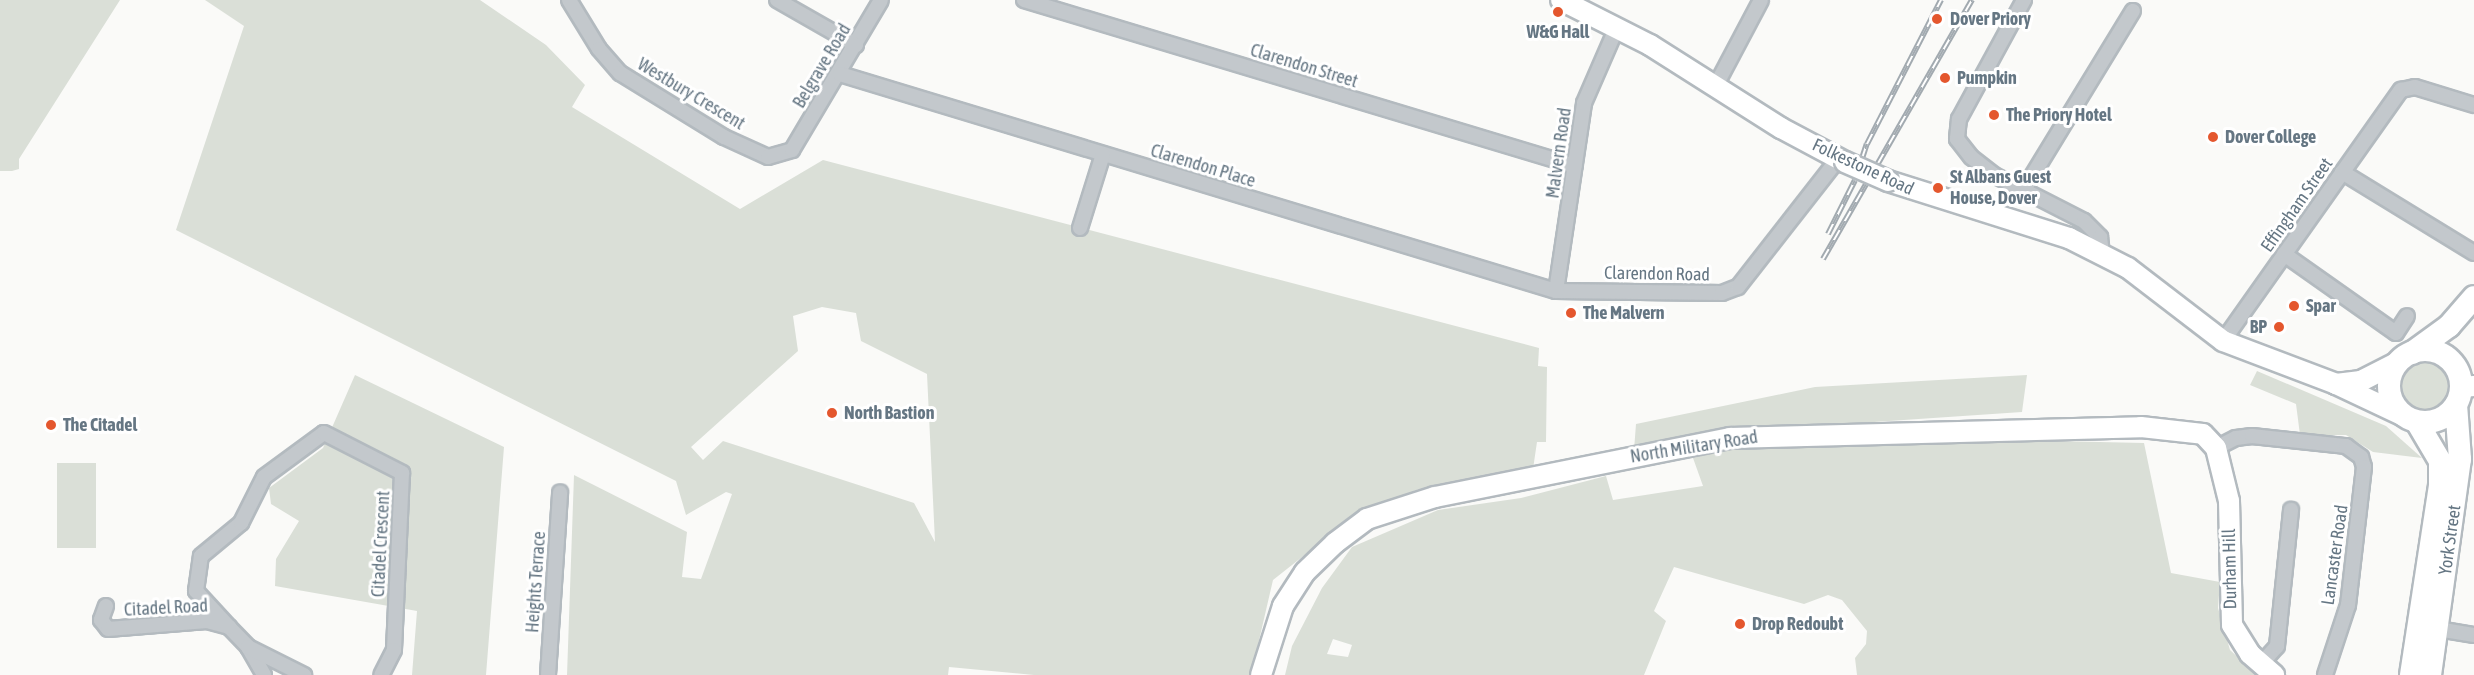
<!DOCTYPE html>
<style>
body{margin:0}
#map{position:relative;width:2474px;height:675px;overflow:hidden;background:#fafaf8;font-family:"Asap Condensed",sans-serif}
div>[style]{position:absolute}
.green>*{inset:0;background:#dadfd7;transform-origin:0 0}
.round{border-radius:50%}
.roads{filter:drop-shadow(2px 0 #b3babf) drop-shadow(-2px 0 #b3babf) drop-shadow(0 2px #b3babf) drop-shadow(0 -2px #b3babf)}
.street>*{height:14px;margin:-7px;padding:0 7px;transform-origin:7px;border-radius:7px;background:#c3c8cc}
.secondary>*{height:20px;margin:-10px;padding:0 10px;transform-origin:10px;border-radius:10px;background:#fff}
.primary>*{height:22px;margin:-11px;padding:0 11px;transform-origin:11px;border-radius:11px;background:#fff}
.primary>.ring{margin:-11px;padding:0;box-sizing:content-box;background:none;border:22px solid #fff;border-radius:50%}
.rail>*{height:6px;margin-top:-3px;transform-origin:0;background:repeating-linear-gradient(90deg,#fff 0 11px,#a2aab0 0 22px);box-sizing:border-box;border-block:2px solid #a2aab0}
.bridges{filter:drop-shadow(2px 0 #b3babf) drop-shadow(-2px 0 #b3babf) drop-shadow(0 2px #b3babf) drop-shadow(0 -2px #b3babf)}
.secondary-bridge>*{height:20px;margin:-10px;padding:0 10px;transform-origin:10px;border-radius:10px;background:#fff}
.dots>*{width:16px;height:16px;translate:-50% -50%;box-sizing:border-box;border:3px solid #fff;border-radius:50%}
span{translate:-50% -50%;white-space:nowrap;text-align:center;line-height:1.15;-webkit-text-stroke:6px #fff;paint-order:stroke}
.poi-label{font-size:18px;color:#657683;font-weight:700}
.left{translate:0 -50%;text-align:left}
.right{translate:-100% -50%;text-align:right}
.street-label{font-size:18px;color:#657683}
</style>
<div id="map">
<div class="green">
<i style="clip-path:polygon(0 0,120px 0,19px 159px,19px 169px,12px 171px,0 171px)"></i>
<i style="clip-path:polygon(evenodd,205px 0,480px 0,546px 45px,585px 85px,572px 107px,740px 209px,823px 160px,1539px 348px,1538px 366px,1547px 367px,1546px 442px,1537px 442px,1533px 469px,1416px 490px,1330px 535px,1273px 580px,1251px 675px,1034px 675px,949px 667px,948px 675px,567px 675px,574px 475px,687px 532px,682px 577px,701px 579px,732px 494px,726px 492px,686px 515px,676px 481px,176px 230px,244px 26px,205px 0,822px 307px,856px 313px,861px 341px,927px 374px,935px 542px,914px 503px,723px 441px,703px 460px,691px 447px,798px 351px,793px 316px,822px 307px)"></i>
<i class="round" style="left:2396px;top:361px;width:54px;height:54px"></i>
<i style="clip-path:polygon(2257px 371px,2386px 426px,2422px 458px,2373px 452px,2346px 435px,2300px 435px,2296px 404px,2250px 385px)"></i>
<i style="clip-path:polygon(355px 375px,504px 447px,486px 675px,412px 675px,417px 611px,275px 586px,276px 559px,299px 521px,271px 504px,269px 488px,323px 448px)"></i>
<i style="clip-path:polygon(2027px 375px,2022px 412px,1741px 431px,1634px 450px,1636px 424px,1815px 387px)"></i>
<i style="clip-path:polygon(evenodd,2014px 440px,2144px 443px,2171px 573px,2220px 582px,2218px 608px,2230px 650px,2257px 675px,1857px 675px,1855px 658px,1866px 644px,1867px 631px,1842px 600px,1828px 595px,1804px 604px,1674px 567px,1654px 611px,1666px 621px,1644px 675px,1285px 675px,1292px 646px,1322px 588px,1352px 547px,1438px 510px,1521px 498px,1606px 476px,1613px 500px,1703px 486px,1693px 458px,1759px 442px,2014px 440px,1333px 639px,1352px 645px,1348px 657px,1327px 654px,1333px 639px)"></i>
<i style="left:57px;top:463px;width:39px;height:85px"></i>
</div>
<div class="roads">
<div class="street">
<i style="left:569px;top:0;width:57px;rotate:58.5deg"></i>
<i style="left:599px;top:49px;width:32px;rotate:49deg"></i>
<i style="left:620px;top:73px;width:122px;rotate:31.6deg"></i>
<i style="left:724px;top:137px;width:48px;rotate:24.4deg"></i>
<i style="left:768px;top:157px;width:25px;rotate:-16deg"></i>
<i style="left:792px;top:150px;width:174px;rotate:-59.3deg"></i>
<i style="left:777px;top:0;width:91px;rotate:29.7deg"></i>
<i style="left:1024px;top:0;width:575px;rotate:16.77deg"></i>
<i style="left:2024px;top:0;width:136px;rotate:118.6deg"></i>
<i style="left:1959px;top:119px;width:20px;rotate:96deg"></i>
<i style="left:1957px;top:139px;width:23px;rotate:52deg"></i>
<i style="left:1971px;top:157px;width:29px;rotate:38deg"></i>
<i style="left:1994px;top:175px;width:101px;rotate:27.1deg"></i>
<i style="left:2084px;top:221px;width:23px;rotate:45deg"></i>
<i style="left:2100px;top:237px;width:16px;rotate:83deg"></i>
<i style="left:840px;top:74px;width:748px;rotate:16.86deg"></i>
<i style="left:1556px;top:291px;width:166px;rotate:0.7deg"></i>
<i style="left:1722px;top:293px;width:17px;rotate:-21deg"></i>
<i style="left:1738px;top:287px;width:162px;rotate:-52deg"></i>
<i style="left:1715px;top:87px;width:98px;rotate:-62.1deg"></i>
<i style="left:2342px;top:172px;width:155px;rotate:31.5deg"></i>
<i style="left:2023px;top:191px;width:211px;rotate:-58.6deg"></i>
<i style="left:1080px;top:228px;width:77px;rotate:-72.7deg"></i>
<i style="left:2284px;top:254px;width:137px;rotate:35.2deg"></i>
<i style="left:2396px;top:333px;width:20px;rotate:-57deg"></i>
<i style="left:1556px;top:291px;width:190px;rotate:-81.5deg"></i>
<i style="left:1584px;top:103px;width:83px;rotate:-66.5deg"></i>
<i style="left:2223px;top:341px;width:308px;rotate:-54.7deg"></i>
<i style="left:2401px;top:90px;width:14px;rotate:-12deg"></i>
<i style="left:2415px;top:87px;width:62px;rotate:17deg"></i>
<i style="left:2216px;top:448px;width:22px;rotate:-27deg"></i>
<i style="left:2236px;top:438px;width:16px;rotate:-7deg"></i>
<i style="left:2252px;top:436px;width:95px;rotate:6.1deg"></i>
<i style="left:2346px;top:446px;width:19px;rotate:36deg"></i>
<i style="left:2361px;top:457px;width:10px;rotate:73deg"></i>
<i style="left:2364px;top:467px;width:139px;rotate:96.6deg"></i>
<i style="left:2348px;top:605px;width:74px;rotate:108.2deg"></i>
<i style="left:106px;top:606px;width:15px;rotate:110deg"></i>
<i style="left:101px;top:620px;width:11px;rotate:52deg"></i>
<i style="left:108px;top:629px;width:99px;rotate:-4.6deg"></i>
<i style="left:207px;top:621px;width:23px;rotate:15deg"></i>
<i style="left:229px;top:627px;width:28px;rotate:46deg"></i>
<i style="left:248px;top:647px;width:32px;rotate:60deg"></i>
<i style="left:229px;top:627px;width:49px;rotate:-132.5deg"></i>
<i style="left:196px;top:591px;width:35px;rotate:-82deg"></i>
<i style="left:201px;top:556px;width:52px;rotate:-39.5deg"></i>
<i style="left:241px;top:523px;width:51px;rotate:-63.4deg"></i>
<i style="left:264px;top:477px;width:74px;rotate:-36.3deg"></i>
<i style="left:324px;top:433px;width:88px;rotate:27.1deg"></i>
<i style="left:402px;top:473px;width:177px;rotate:92.6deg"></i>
<i style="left:394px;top:650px;width:28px;rotate:117deg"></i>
<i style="left:2432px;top:628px;width:43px;rotate:9.5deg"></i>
<i style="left:248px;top:647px;width:63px;rotate:26.6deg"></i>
<i style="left:2261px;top:664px;width:24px;rotate:-48deg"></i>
<i style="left:2277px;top:646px;width:137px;rotate:-84.1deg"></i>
<i style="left:548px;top:675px;width:183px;rotate:-86.2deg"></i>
</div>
<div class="secondary">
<i style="left:1561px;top:0;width:100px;rotate:26.8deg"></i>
<i style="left:1650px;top:45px;width:155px;rotate:32.4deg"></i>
<i style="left:1781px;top:128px;width:72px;rotate:28deg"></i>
<i style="left:1888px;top:181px;width:190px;rotate:17.5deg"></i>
<i style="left:2069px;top:238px;width:66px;rotate:27deg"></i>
<i style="left:2128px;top:268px;width:120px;rotate:37.5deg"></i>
<i style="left:2223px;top:341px;width:121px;rotate:20.8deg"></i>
<i style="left:2336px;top:384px;width:75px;rotate:25.2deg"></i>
<i style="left:2336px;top:384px;width:25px;rotate:-7deg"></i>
<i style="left:2361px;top:381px;width:42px;rotate:-27.2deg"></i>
<i style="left:2462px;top:387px;width:12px;rotate:-5deg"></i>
<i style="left:1261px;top:675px;width:72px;rotate:-72.3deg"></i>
<i style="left:1283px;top:606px;width:40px;rotate:-57.1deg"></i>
<i style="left:1305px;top:572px;width:42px;rotate:-44deg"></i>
<i style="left:1335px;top:543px;width:40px;rotate:-37deg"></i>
<i style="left:1367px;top:519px;width:71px;rotate:-17.9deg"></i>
<i style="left:1435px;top:497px;width:301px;rotate:-11.3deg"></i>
<i style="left:1730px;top:438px;width:411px;rotate:-1.5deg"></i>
<i style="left:2141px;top:427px;width:62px;rotate:6.4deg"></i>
<i style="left:2203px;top:434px;width:19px;rotate:47deg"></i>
<i style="left:2216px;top:448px;width:55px;rotate:76.2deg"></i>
<i style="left:2229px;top:501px;width:124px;rotate:88.6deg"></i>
<i style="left:2232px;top:625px;width:34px;rotate:58deg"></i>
<i style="left:2250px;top:654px;width:32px;rotate:41deg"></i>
</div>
<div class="primary">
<i class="ring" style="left:2389px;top:350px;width:50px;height:50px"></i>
<i style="left:2412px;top:353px;width:46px;rotate:-36.1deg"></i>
<i style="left:2449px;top:326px;width:38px;rotate:-49deg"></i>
<i style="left:2411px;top:675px;width:191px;rotate:-81.3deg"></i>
<i style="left:2440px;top:486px;width:25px;rotate:-90deg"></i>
<i style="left:2440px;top:461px;width:45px;rotate:-120.5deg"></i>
<i style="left:2430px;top:675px;width:218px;rotate:-82.1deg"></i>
<i style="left:2460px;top:459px;width:54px;rotate:-94.2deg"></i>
</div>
</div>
<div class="rail">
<i style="left:1828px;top:234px;width:60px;rotate:-63.4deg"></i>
<i style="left:1855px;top:180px;width:38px;rotate:-72deg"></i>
<i style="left:1867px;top:144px;width:162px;rotate:-62.8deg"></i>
<i style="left:1823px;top:259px;width:299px;rotate:-60.1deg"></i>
</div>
<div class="bridges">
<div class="secondary-bridge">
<i style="left:1845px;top:162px;width:47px;rotate:23.8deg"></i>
</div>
</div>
<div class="dots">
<i style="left:1558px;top:12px;background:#e4572e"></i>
<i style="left:1937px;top:19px;background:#e4572e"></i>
<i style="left:1945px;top:78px;background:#e4572e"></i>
<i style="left:1994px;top:115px;background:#e4572e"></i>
<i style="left:2213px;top:137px;background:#e4572e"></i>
<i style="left:1938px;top:188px;background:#e4572e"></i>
<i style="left:2294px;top:306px;background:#e4572e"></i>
<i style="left:1571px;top:313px;background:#e4572e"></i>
<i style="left:2279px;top:327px;background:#e4572e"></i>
<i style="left:832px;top:413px;background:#e4572e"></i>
<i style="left:51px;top:425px;background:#e4572e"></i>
<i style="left:1740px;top:624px;background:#e4572e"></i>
</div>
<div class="poi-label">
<span class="left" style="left:1950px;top:19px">Dover Priory</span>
<span style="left:1558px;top:32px">W&amp;G Hall</span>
<span class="left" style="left:1957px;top:78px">Pumpkin</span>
<span class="left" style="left:2006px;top:115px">The Priory Hotel</span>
<span class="left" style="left:2225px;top:137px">Dover College</span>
<span class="left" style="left:1950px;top:188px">St Albans Guest<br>House, Dover</span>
<span class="left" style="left:2306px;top:306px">Spar</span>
<span class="left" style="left:1583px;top:313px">The Malvern</span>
<span class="right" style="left:2267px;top:327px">BP</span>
<span class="left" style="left:844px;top:413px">North Bastion</span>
<span class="left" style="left:63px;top:425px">The Citadel</span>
<span class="left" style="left:1752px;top:624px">Drop Redoubt</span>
</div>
<div class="street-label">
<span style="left:822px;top:66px;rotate:-59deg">Belgrave Road</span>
<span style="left:1304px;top:66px;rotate:17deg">Clarendon Street</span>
<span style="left:691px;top:94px;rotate:31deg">Westbury Crescent</span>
<span style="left:1559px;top:153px;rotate:-82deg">Malvern Road</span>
<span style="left:1203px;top:166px;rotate:17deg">Clarendon Place</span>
<span style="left:1863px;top:167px;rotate:25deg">Folkestone Road</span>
<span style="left:2297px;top:205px;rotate:-55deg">Effingham Street</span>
<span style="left:1657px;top:274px;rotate:1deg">Clarendon Road</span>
<span style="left:1694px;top:447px;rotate:-9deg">North Military Road</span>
<span style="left:2450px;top:540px;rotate:-82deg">York Street</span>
<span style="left:381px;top:544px;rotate:-87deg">Citadel Crescent</span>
<span style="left:2335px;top:555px;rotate:-82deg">Lancaster Road</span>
<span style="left:2230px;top:569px;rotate:-91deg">Durham Hill</span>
<span style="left:536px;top:582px;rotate:-86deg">Heights Terrace</span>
<span style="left:166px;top:608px;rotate:-3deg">Citadel Road</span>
</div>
</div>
